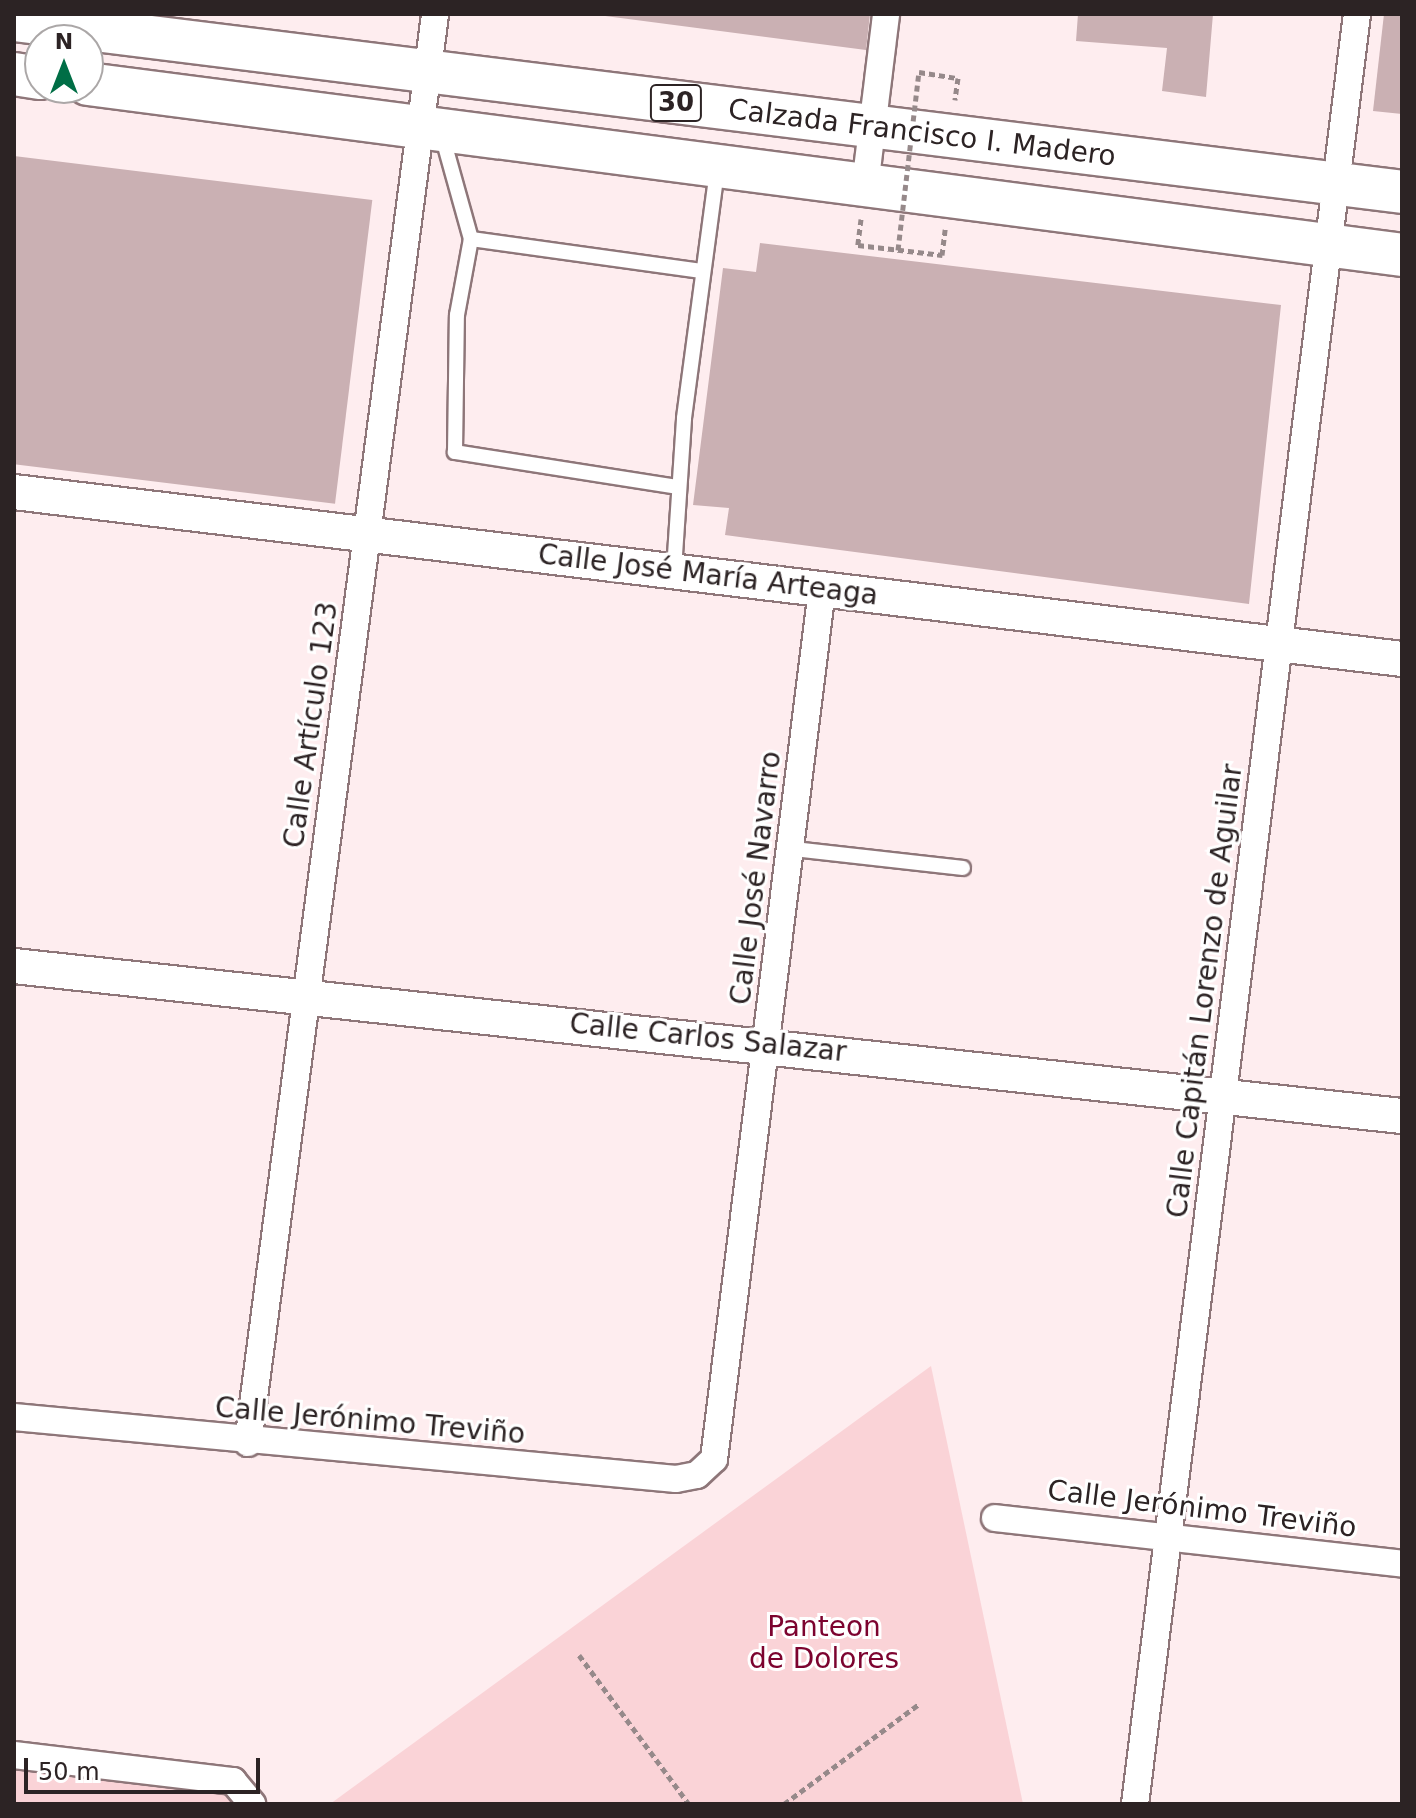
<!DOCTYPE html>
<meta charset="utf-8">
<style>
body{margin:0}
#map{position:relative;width:1416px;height:1818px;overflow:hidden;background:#feedef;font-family:"DejaVu Sans",sans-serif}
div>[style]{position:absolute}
.green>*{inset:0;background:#fad3d7}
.building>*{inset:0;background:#cab0b3;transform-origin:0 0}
.path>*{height:5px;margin-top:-2.5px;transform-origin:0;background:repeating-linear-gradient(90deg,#96898a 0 6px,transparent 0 10px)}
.roads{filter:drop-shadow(2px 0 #8e7679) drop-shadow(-2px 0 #8e7679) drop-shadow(0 2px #8e7679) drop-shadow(0 -2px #8e7679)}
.service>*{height:14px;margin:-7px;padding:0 7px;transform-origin:7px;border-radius:7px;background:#fff}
.minor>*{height:26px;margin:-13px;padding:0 13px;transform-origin:13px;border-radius:13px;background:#fff}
.tertiary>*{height:34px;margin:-17px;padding:0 17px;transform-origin:17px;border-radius:17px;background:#fff}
.primary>*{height:42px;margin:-21px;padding:0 21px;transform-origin:21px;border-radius:21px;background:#fff}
.path-bridge>*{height:5px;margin-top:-2.5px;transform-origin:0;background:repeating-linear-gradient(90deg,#96898a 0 6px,transparent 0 10px)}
span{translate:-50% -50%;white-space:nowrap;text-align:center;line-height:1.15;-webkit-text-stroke:6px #fff;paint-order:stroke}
.shield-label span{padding:2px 6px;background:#fff;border:2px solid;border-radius:6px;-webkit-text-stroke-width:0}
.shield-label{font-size:26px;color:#2c2324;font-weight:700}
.street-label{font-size:28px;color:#2c2324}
.park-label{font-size:28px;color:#7c032f}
.frame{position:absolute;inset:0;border:16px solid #2c2324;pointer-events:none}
.north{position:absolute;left:24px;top:24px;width:80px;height:80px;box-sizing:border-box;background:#fff;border:2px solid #aba7a7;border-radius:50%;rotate:0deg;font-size:22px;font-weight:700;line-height:32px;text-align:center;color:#2c2324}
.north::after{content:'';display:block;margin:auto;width:28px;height:36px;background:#006e46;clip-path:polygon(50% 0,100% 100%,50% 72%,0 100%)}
.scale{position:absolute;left:24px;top:1758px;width:236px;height:36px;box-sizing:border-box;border:4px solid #2c2324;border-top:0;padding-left:10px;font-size:24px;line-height:28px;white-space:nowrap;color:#2c2324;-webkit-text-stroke:6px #fff;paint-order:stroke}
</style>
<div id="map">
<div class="green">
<i style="clip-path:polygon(931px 1366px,1023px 1804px,330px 1804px)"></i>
<i style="clip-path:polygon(14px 1755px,233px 1781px,239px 1804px,14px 1804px)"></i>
</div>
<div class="building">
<i style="clip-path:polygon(590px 14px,870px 14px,866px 50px)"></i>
<i style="clip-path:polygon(1078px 14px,1213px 14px,1206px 97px,1162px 91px,1167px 48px,1076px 41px)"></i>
<i style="clip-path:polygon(1384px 14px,1402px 14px,1402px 114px,1373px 111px)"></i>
<i style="left:14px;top:156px;width:361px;height:306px;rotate:7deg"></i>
<i style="clip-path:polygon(760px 243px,1281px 305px,1249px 604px,725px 535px,729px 508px,693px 505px,723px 268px,756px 272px)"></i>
</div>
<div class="path">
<i style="left:919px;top:72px;width:39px;rotate:9deg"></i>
<i style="left:958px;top:78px;width:22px;rotate:98deg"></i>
<i style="left:861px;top:219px;width:26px;rotate:97deg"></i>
<i style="left:858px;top:245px;width:85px;rotate:6.8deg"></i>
<i style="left:942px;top:255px;width:26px;rotate:-83deg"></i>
<i style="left:579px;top:1655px;width:185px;rotate:53.6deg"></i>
<i style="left:784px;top:1804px;width:168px;rotate:-36.5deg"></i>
</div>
<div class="roads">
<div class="service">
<i style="left:442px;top:135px;width:108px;rotate:74.4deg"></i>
<i style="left:678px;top:487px;width:226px;rotate:-171.1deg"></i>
<i style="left:455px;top:452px;width:137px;rotate:-89.2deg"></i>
<i style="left:457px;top:315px;width:77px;rotate:-79.6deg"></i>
<i style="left:471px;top:239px;width:233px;rotate:7.9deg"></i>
<i style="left:674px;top:570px;width:152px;rotate:-86.2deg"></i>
<i style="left:684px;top:418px;width:250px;rotate:-82.4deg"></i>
<i style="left:794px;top:849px;width:170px;rotate:6.4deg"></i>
</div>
<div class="minor">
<i style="left:865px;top:186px;width:173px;rotate:-83deg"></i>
<i style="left:14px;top:1417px;width:665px;rotate:5.35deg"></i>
<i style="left:676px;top:1479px;width:21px;rotate:-11deg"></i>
<i style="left:697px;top:1475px;width:23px;rotate:-43deg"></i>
<i style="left:714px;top:1459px;width:876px;rotate:-82.92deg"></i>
<i style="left:248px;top:1443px;width:1441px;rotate:-82.54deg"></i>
<i style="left:995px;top:1518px;width:410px;rotate:6.4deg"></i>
<i style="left:14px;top:1755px;width:221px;rotate:6.8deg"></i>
<i style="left:233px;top:1781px;width:30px;rotate:50deg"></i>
<i style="left:1135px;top:1804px;width:1804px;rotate:-82.93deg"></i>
</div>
<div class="tertiary">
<i style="left:14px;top:492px;width:1398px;rotate:6.86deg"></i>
<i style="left:14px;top:966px;width:1396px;rotate:6.17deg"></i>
</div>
<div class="primary">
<i style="left:14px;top:20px;width:1399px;rotate:7.06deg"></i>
<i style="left:14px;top:74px;width:26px;rotate:9deg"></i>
<i style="left:88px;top:84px;width:1325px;rotate:7.41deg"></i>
</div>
</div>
<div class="path-bridge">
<i style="left:898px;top:250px;width:179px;rotate:-83.3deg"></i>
</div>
<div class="shield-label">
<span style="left:676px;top:103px">30</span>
</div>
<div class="street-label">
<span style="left:922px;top:133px;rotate:7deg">Calzada Francisco I. Madero</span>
<span style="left:708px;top:575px;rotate:7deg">Calle José María Arteaga</span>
<span style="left:311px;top:725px;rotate:-82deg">Calle Artículo 123</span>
<span style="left:756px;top:878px;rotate:-83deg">Calle José Navarro</span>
<span style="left:1205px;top:991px;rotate:-83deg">Calle Capitán Lorenzo de Aguilar</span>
<span style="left:708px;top:1038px;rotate:6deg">Calle Carlos Salazar</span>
<span style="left:370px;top:1421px;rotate:5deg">Calle Jerónimo Treviño</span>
<span style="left:1202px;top:1509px;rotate:7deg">Calle Jerónimo Treviño</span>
</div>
<div class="park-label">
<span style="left:824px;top:1643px">Panteon<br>de Dolores</span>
</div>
<div class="frame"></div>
<div class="north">N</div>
<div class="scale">50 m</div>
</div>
